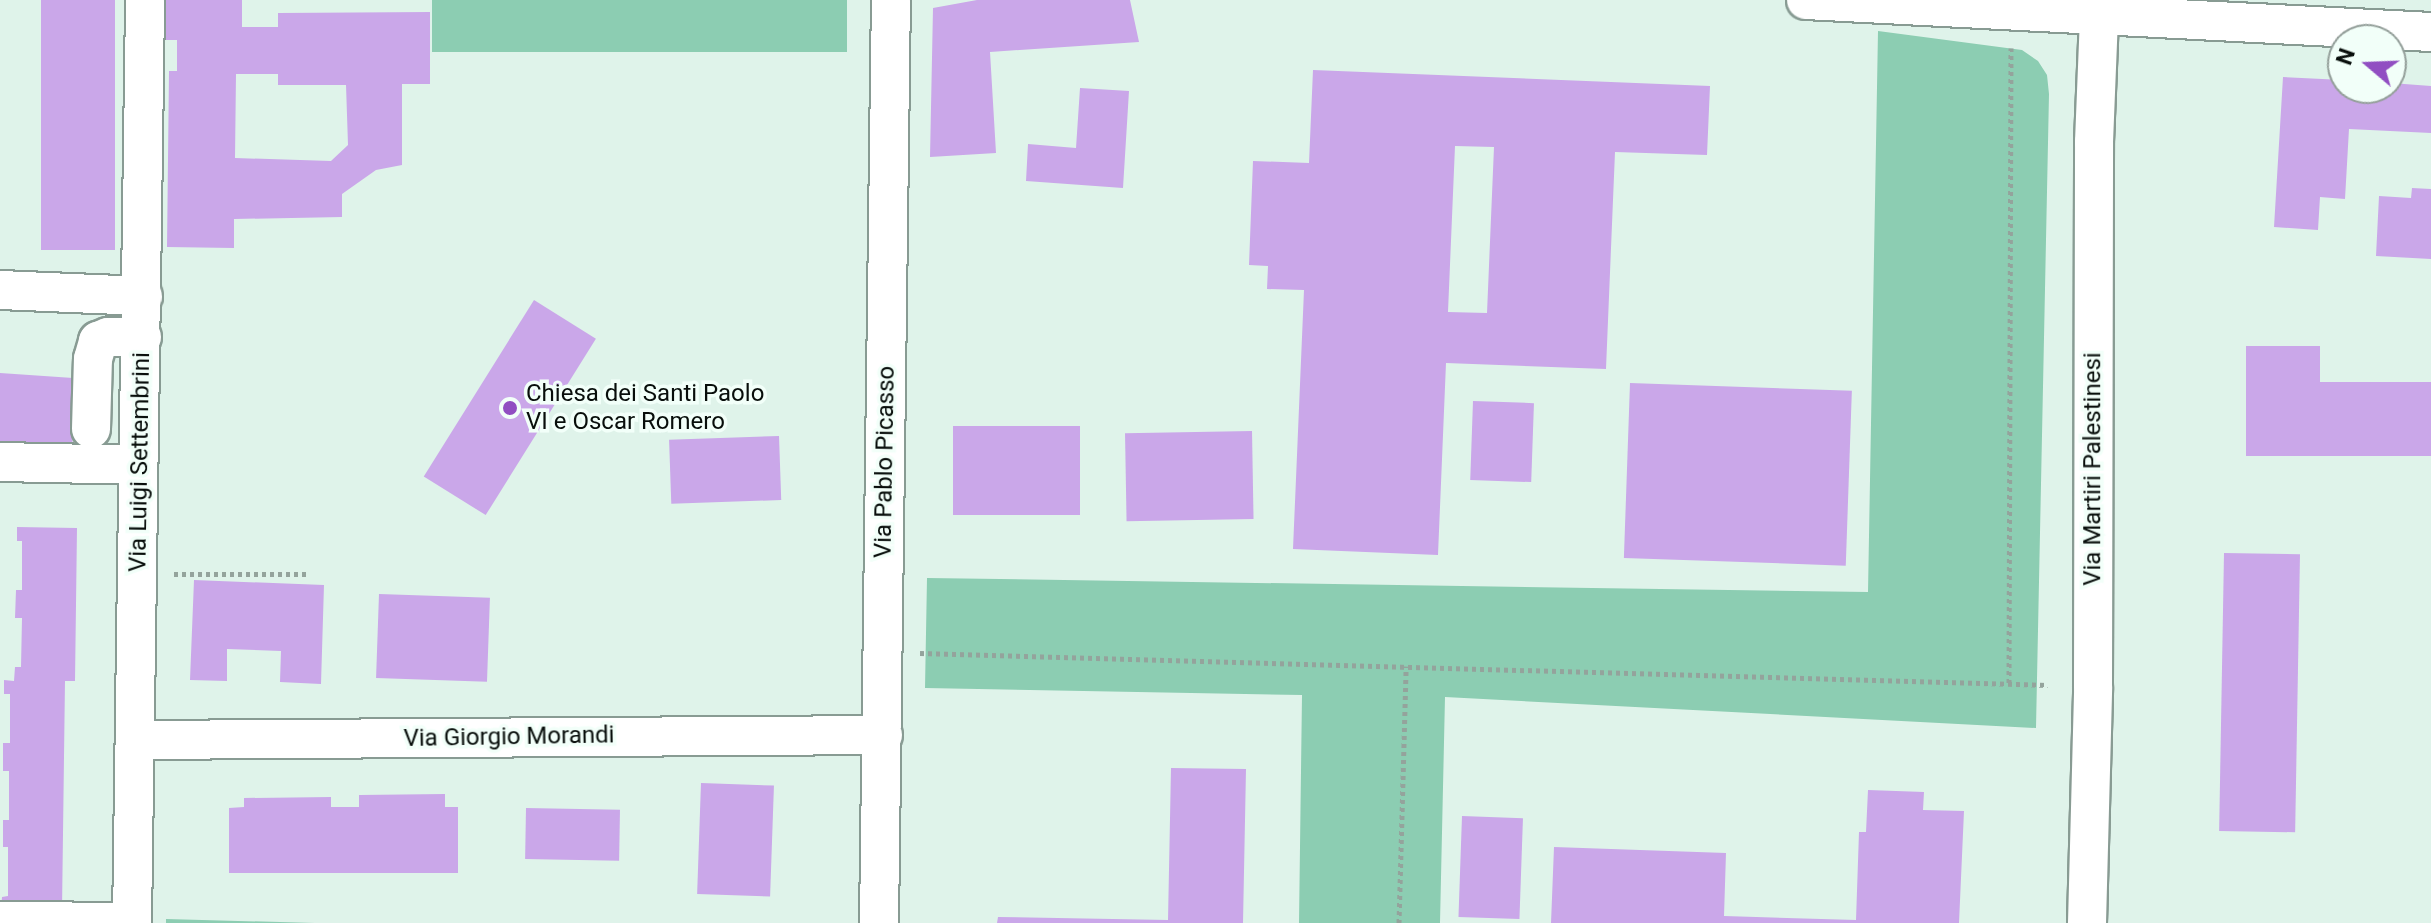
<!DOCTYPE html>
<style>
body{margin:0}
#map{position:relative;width:2431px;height:923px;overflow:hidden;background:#dff3ea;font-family:Roboto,sans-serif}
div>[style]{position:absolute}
.green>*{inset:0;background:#8ccdb2;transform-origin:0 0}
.building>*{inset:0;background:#caa7e9;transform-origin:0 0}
.path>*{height:5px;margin-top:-2.5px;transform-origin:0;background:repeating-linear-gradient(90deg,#94a39c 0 4px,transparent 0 8px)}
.roads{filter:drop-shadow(2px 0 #889b93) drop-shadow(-2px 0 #889b93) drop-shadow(0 2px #889b93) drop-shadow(0 -2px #889b93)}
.minor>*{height:38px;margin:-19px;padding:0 19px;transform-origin:19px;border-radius:19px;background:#fff}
.dots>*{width:22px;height:22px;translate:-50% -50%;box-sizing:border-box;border:4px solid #f2fff9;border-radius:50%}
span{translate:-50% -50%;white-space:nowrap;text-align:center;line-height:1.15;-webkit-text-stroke:7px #f2fff9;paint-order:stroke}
.poi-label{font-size:24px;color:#080e0b}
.left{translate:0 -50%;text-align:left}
.street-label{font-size:24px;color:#080e0b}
.north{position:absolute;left:2327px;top:24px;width:80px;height:80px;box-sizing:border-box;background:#f2fff9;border:2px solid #949f9a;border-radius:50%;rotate:289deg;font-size:22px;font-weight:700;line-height:32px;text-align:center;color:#080e0b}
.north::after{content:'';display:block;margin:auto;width:28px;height:36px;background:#914ec2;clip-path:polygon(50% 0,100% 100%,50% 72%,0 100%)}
</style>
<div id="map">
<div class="green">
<i style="left:432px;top:0;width:415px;height:52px"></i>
<i style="clip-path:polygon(1878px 31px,2022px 50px,2038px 61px,2047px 75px,2049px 94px,2036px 728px,1445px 697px,1440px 923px,1299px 923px,1302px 695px,925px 688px,927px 578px,1868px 592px)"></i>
<i style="clip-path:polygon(166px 919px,315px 923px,166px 923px)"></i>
</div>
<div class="building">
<i style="left:41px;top:0;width:74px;height:250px"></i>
<i style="clip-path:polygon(evenodd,159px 0,242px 0,242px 27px,278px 27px,278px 13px,430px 12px,430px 84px,402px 84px,402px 165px,376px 170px,342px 194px,342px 217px,234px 219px,234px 248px,167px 247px,169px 71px,177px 71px,177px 40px,159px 40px,159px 0,236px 74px,278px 74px,278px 85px,346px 85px,348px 145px,331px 161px,235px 158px,236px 74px)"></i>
<i style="clip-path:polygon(977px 0,1130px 0,1139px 42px,990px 52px,996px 153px,930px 157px,933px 8px)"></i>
<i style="clip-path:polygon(evenodd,1313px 70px,1710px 86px,1707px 155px,1615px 152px,1606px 369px,1446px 363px,1438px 555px,1293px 549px,1304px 290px,1267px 289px,1268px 266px,1249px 265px,1253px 161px,1309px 163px,1313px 70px,1455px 146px,1494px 147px,1487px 313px,1448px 312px,1455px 146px)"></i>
<i style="clip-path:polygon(2283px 77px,2343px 80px,2343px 88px,2391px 88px,2391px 83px,2431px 86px,2431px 133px,2349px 129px,2345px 199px,2320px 197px,2318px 230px,2274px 227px)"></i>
<i style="clip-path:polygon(1080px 88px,1129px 91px,1123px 188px,1026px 181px,1028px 144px,1076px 148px)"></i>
<i style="clip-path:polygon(2412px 188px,2431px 189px,2431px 259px,2376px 256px,2379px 196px,2411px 198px)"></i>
<i style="left:534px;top:300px;width:73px;height:208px;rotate:32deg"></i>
<i style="clip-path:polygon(2246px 346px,2320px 346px,2320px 382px,2431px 382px,2431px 456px,2246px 456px)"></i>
<i style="left:0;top:373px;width:77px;height:70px;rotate:4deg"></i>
<i style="left:1630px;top:383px;width:222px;height:175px;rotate:2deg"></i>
<i style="left:1473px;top:401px;width:61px;height:79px;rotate:2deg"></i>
<i style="left:1080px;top:426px;width:89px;height:127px;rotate:90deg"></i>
<i style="left:1252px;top:431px;width:88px;height:127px;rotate:89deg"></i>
<i style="left:779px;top:436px;width:64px;height:110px;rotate:88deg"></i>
<i style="clip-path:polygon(17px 527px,77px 528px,75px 681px,65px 681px,62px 911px,1px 911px,2px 897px,8px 896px,8px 847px,3px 847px,3px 820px,9px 820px,9px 771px,3px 771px,3px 743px,10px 743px,10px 694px,4px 694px,4px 680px,14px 681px,15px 667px,21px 667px,22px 618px,15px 618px,16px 590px,22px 590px,22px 541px,17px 541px)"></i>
<i style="left:2224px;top:553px;width:76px;height:278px;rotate:1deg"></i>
<i style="clip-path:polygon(194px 580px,324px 585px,321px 684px,280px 682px,281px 651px,227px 649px,227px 681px,190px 680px)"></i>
<i style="left:379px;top:594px;width:111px;height:84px;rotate:2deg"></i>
<i style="clip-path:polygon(1171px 768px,1246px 769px,1243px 923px,997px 923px,998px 917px,1168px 920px)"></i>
<i style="left:701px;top:783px;width:73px;height:111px;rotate:2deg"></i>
<i style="clip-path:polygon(1868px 790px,1924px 792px,1923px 810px,1964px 811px,1959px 923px,1551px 923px,1554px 847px,1726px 853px,1724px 916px,1856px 920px,1859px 832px,1866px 832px)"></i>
<i style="clip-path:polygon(445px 794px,445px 807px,458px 807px,458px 873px,229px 873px,229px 808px,244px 807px,244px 798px,331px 797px,331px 807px,359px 807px,359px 795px)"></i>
<i style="left:526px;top:808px;width:94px;height:51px;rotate:1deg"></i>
<i style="left:1462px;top:816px;width:61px;height:101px;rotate:2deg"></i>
</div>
<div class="path">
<i style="left:174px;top:574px;width:134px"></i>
<i style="left:920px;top:653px;width:1128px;rotate:1.62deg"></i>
<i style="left:2009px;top:683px;width:635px;rotate:-89.82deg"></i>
<i style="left:1399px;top:923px;width:257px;rotate:-88.4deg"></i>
</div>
<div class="roads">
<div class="minor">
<i style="left:1806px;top:0;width:626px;rotate:2.93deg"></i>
<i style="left:0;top:290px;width:143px;rotate:2.4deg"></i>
<i style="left:91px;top:429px;width:70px;rotate:-88.4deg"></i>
<i style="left:93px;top:359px;width:19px;rotate:-74deg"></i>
<i style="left:98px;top:341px;width:11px;rotate:-22deg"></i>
<i style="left:108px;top:337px;width:34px"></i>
<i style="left:0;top:462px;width:138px;rotate:1.2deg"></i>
<i style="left:135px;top:740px;width:748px;rotate:-0.38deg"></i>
<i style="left:0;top:921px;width:132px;rotate:0.4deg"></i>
<i style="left:132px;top:923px;width:923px;rotate:-89.19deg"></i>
<i style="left:879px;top:923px;width:923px;rotate:-89.26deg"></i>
<i style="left:2087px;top:923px;width:236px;rotate:-88.5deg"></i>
<i style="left:2093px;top:687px;width:545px;rotate:-89.89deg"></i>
<i style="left:2094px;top:142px;width:127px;rotate:-87.7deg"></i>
</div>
</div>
<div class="dots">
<i style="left:510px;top:408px;background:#914ec2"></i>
</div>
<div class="poi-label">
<span class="left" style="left:526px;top:408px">Chiesa dei Santi Paolo<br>VI e Oscar Romero</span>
</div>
<div class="street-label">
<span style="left:140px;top:462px;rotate:-89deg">Via Luigi Settembrini</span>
<span style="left:885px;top:462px;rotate:-89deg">Via Pablo Picasso</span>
<span style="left:2093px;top:469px;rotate:-90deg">Via Martiri Palestinesi</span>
<span style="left:509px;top:737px;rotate:-1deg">Via Giorgio Morandi</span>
</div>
<div class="north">N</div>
</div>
